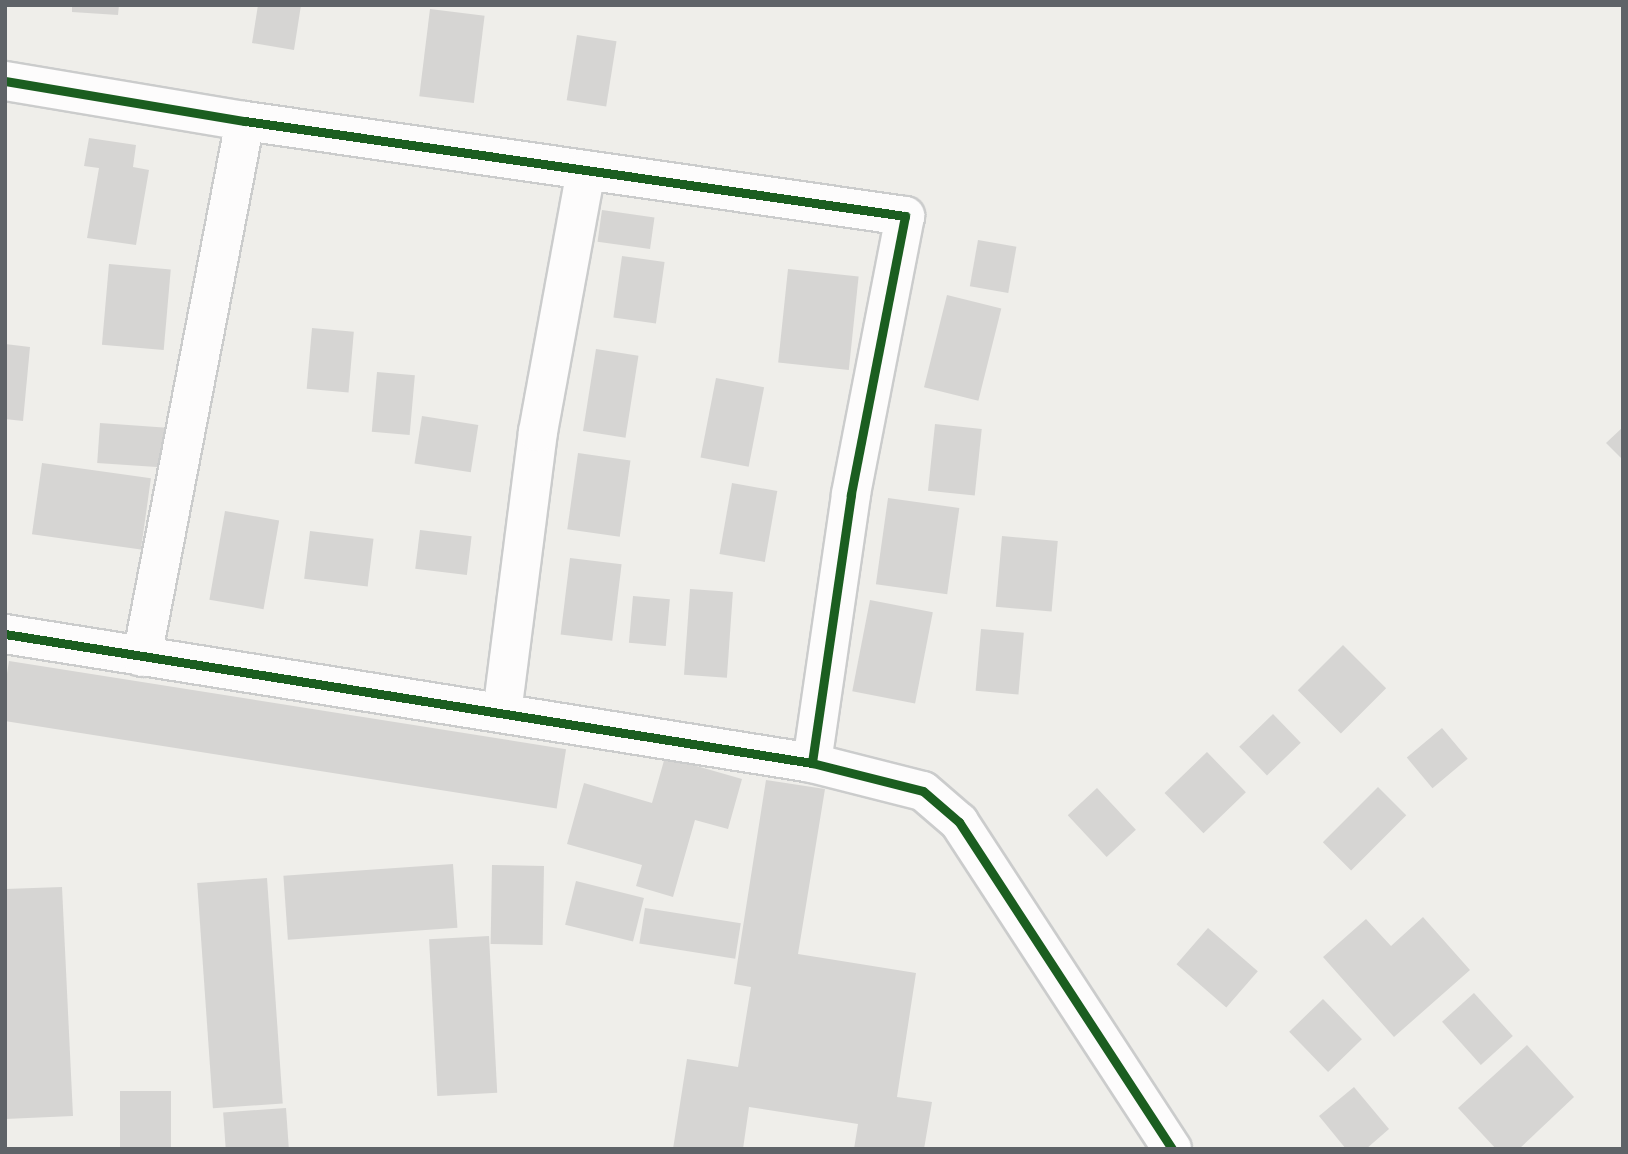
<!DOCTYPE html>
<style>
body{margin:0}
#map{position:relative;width:1628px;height:1154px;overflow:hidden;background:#efeeea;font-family:Poppins,sans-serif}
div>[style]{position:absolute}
.building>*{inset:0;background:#d6d5d3;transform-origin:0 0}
.roads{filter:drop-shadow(2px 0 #cbcccc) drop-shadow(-2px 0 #cbcccc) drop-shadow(0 2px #cbcccc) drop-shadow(0 -2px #cbcccc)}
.minor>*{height:38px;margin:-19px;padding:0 19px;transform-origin:19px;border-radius:19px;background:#fdfcfc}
.cycleway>*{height:9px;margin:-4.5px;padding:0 4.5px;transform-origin:4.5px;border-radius:4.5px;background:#1b5e20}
span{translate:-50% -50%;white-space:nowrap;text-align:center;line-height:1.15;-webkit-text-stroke:5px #fff;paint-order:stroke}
.frame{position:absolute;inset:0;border:7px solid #5f6368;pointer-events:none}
</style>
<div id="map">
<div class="building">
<i style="clip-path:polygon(72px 5px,119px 5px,118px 15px,72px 12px)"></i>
<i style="clip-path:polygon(258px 5px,301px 5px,294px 50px,252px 43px)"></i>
<i style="left:430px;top:9px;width:55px;height:88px;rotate:7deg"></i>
<i style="left:577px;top:35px;width:40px;height:66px;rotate:9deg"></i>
<i style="clip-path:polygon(89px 138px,136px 145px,133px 167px,149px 170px,136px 245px,87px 238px,99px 168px,84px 166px)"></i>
<i style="left:602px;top:210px;width:53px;height:32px;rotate:8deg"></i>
<i style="left:978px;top:240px;width:39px;height:47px;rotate:10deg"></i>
<i style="left:622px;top:256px;width:43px;height:62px;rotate:8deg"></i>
<i style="left:109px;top:264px;width:62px;height:81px;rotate:5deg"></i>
<i style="left:788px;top:269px;width:71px;height:94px;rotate:6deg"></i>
<i style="left:947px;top:295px;width:56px;height:95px;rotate:14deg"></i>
<i style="left:312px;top:328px;width:42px;height:61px;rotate:5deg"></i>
<i style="clip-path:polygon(5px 344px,30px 347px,23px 421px,5px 419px)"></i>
<i style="left:596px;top:349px;width:43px;height:83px;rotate:9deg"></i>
<i style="left:377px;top:372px;width:38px;height:60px;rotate:5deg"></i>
<i style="left:716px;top:378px;width:49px;height:81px;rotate:11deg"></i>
<i style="left:422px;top:416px;width:57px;height:48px;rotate:9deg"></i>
<i style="left:100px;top:423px;width:67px;height:40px;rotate:4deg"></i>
<i style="left:935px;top:424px;width:47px;height:67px;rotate:6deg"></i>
<i style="clip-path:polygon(1623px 427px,1623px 460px,1606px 443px)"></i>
<i style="left:578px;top:453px;width:53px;height:77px;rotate:8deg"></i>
<i style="left:42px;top:463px;width:110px;height:72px;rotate:8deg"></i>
<i style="left:732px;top:483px;width:46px;height:72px;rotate:10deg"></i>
<i style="left:888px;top:498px;width:72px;height:87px;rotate:8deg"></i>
<i style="left:225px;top:511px;width:55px;height:90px;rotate:10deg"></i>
<i style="left:420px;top:530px;width:52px;height:39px;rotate:7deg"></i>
<i style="left:310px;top:531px;width:64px;height:48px;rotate:7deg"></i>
<i style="left:1002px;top:536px;width:56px;height:71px;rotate:5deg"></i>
<i style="left:570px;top:558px;width:52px;height:77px;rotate:7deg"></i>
<i style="left:690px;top:589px;width:43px;height:86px;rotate:4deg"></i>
<i style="left:633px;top:596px;width:37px;height:47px;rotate:5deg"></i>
<i style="left:870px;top:600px;width:64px;height:93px;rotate:11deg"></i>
<i style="left:981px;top:629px;width:43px;height:62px;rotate:5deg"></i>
<i style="left:1343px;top:645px;width:61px;height:64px;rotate:45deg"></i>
<i style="left:9px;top:661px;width:564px;height:60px;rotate:9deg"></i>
<i style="left:1273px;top:714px;width:40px;height:47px;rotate:46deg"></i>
<i style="left:1442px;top:728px;width:40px;height:46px;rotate:50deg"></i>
<i style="left:1207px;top:752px;width:56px;height:59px;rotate:46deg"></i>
<i style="clip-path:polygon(665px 757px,742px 779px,728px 829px,695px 820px,673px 897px,636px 886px,642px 865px,567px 844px,584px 783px,652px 803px)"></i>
<i style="clip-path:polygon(766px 780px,825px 789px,798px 954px,916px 973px,897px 1097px,932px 1102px,924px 1149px,854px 1149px,858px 1124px,749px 1107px,743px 1149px,673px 1149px,687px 1059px,738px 1067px,751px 987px,734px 984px)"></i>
<i style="left:1378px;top:787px;width:40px;height:78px;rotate:45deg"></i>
<i style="left:1097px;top:788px;width:57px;height:40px;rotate:47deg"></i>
<i style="left:453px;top:864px;width:64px;height:170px;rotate:86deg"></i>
<i style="left:492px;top:865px;width:52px;height:79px;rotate:1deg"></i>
<i style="left:267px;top:878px;width:226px;height:70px;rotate:86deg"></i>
<i style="left:576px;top:881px;width:70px;height:45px;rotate:14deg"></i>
<i style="clip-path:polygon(62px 887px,73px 1116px,5px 1119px,5px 889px)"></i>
<i style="left:645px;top:908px;width:97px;height:36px;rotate:9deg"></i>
<i style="clip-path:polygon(1423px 917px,1470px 970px,1394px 1037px,1323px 957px,1366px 919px,1391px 946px)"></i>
<i style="left:1208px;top:928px;width:66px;height:48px;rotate:41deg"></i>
<i style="left:489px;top:936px;width:157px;height:60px;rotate:87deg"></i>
<i style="left:1474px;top:993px;width:58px;height:43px;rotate:48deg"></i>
<i style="left:1323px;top:999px;width:56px;height:47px;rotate:46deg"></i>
<i style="clip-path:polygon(1527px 1045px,1574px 1097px,1519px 1149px,1496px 1149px,1458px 1108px)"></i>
<i style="clip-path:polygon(1354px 1087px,1389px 1129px,1366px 1149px,1346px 1149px,1319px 1116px)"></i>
<i style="left:120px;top:1091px;width:51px;height:58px"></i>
<i style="left:286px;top:1108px;width:41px;height:63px;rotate:86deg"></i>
</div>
<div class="roads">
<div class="minor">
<i style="left:5px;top:81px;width:243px;rotate:9.5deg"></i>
<i style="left:245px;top:121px;width:667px;rotate:8.19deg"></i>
<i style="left:905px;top:216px;width:284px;rotate:101deg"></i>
<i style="left:851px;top:495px;width:271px;rotate:98.3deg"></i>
<i style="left:5px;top:634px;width:817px;rotate:9.08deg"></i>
<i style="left:812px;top:763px;width:114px;rotate:14.2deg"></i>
<i style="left:923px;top:791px;width:48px;rotate:40.7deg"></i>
<i style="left:959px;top:822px;width:390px;rotate:56.9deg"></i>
<i style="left:142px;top:657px;width:546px;rotate:-79.12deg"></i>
<i style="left:502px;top:713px;width:283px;rotate:-82.7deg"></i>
<i style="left:538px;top:432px;width:266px;rotate:-79.6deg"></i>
</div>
</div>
<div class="cycleway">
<i style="left:5px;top:81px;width:243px;rotate:9.5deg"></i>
<i style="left:245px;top:121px;width:667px;rotate:8.19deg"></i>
<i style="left:905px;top:216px;width:284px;rotate:101deg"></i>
<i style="left:851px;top:495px;width:271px;rotate:98.3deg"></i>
<i style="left:5px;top:634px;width:817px;rotate:9.08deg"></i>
<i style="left:812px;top:763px;width:114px;rotate:14.2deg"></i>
<i style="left:923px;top:791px;width:48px;rotate:40.7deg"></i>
<i style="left:959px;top:822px;width:390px;rotate:56.9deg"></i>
</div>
<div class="frame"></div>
</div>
